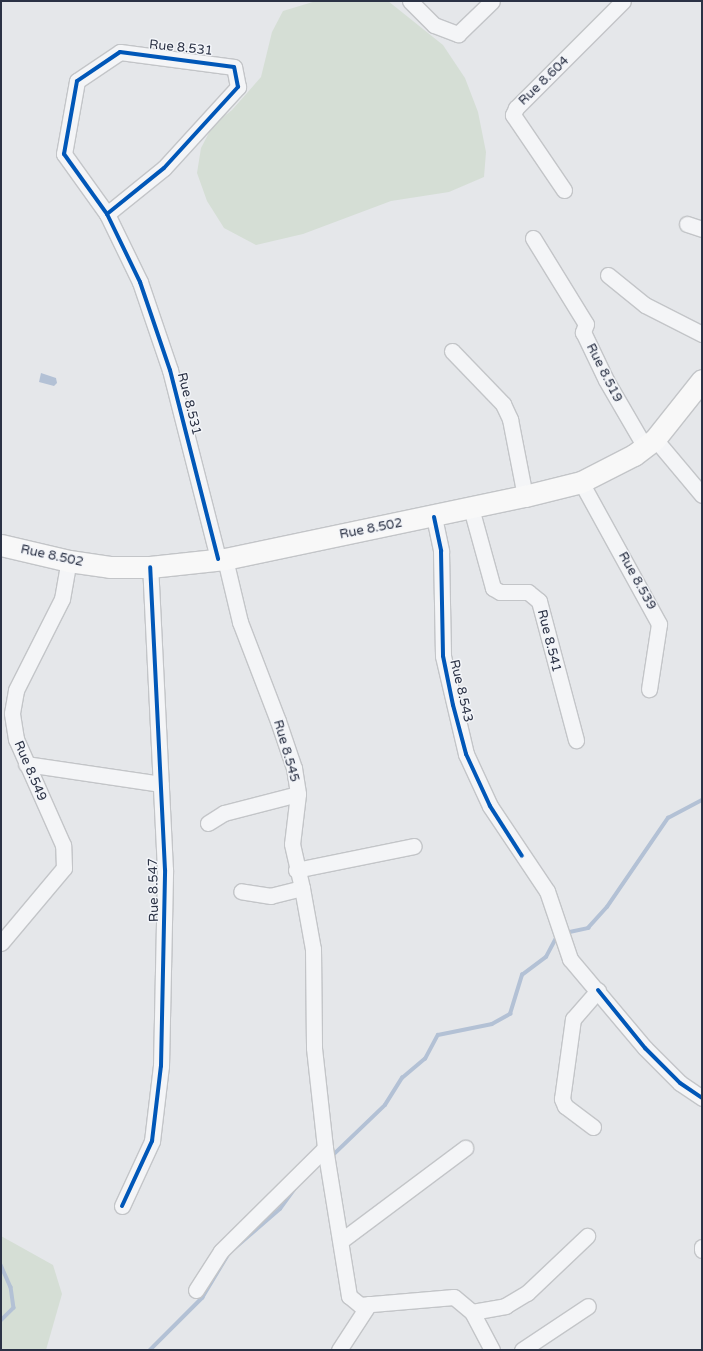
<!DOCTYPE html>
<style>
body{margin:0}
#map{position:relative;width:703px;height:1351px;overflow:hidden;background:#e5e7ea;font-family:"Varela Round",sans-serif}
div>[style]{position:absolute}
.green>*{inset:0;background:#d5ded5}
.water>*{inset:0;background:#b3c1d5}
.stream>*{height:3.5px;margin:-1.75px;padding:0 1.75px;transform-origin:1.75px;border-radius:1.75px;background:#b3c1d5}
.roads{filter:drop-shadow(1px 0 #c3c5c8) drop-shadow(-1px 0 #c3c5c8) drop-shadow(0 1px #c3c5c8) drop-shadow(0 -1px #c3c5c8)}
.minor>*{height:15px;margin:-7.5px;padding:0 7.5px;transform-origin:7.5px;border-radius:7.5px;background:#f4f5f7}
.secondary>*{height:21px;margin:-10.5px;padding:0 10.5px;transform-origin:10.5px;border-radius:10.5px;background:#f8f8f8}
.cycleway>*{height:4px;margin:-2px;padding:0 2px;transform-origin:2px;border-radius:2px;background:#0057b8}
span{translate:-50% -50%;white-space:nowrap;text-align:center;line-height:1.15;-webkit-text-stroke:3px #f3f5f9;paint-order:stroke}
.street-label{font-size:13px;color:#2b3245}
.frame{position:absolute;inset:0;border:2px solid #2b3245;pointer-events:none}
</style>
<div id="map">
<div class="green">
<i style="clip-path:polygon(316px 1px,388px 1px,443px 45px,465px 78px,478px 112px,486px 152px,484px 177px,449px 192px,391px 201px,303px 234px,256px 245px,224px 228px,207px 201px,197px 173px,201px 148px,213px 125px,232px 110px,261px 77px,272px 32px,283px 11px)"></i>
<i style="clip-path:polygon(1px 1236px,53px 1265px,62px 1294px,46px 1350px,1px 1350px)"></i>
</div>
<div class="water">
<i style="clip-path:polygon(41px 373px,56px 378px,57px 383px,54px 386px,39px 382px)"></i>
</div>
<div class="stream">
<i style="left:565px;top:933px;width:24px;rotate:-12deg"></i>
<i style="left:588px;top:928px;width:28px;rotate:-48deg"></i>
<i style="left:607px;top:907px;width:108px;rotate:-55.6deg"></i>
<i style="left:668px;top:818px;width:38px;rotate:-28deg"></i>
<i style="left:330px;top:1158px;width:76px;rotate:-43.9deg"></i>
<i style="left:385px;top:1105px;width:32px;rotate:-58deg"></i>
<i style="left:402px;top:1078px;width:30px;rotate:-40deg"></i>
<i style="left:425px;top:1059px;width:27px;rotate:-62deg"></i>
<i style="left:438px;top:1035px;width:55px;rotate:-11.5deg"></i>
<i style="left:492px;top:1024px;width:21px;rotate:-29deg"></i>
<i style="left:510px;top:1014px;width:41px;rotate:-72.9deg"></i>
<i style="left:522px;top:975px;width:30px;rotate:-37deg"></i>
<i style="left:546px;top:957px;width:24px;rotate:-62deg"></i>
<i style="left:1px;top:1265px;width:24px;rotate:66deg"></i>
<i style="left:11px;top:1287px;width:21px;rotate:82deg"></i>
<i style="left:14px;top:1308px;width:18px;rotate:135deg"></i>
<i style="left:150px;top:1350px;width:74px;rotate:-45deg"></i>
<i style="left:202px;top:1298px;width:52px;rotate:-59deg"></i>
<i style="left:229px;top:1253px;width:67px;rotate:-40.8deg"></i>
<i style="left:280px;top:1209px;width:32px;rotate:-54deg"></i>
</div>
<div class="roads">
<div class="minor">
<i style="left:410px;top:1px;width:34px;rotate:45deg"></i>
<i style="left:434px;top:25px;width:26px;rotate:21deg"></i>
<i style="left:458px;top:34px;width:47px;rotate:-44.1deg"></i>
<i style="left:564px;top:190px;width:91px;rotate:-124.2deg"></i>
<i style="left:513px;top:115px;width:8px;rotate:-67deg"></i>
<i style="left:516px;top:108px;width:151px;rotate:-45deg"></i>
<i style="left:107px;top:214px;width:73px;rotate:-38.9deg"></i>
<i style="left:164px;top:168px;width:110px;rotate:-47.6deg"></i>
<i style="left:238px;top:87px;width:20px;rotate:-101deg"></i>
<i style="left:234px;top:67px;width:115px;rotate:-172.5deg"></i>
<i style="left:120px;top:52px;width:52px;rotate:146deg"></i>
<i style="left:77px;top:81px;width:74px;rotate:100.1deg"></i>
<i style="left:64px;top:154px;width:74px;rotate:54.4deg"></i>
<i style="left:107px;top:214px;width:76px;rotate:64.1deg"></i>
<i style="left:140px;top:282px;width:93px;rotate:71.2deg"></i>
<i style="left:170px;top:370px;width:195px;rotate:75.7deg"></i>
<i style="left:687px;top:224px;width:16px;rotate:18deg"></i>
<i style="left:533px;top:238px;width:101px;rotate:58.4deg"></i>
<i style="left:586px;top:324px;width:9px;rotate:111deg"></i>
<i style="left:583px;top:332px;width:53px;rotate:64.4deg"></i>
<i style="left:606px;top:380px;width:78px;rotate:59.8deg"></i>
<i style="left:608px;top:275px;width:48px;rotate:39deg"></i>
<i style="left:645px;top:305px;width:64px;rotate:27deg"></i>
<i style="left:452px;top:351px;width:74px;rotate:46.1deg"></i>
<i style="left:503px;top:404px;width:17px;rotate:65deg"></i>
<i style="left:510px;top:419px;width:78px;rotate:79deg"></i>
<i style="left:655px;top:439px;width:73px;rotate:50deg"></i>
<i style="left:581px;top:482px;width:162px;rotate:61.2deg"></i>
<i style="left:659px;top:624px;width:66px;rotate:98.7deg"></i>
<i style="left:471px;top:508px;width:83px;rotate:74.6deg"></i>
<i style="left:493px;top:588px;width:8px;rotate:30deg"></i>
<i style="left:500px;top:592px;width:28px"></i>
<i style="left:528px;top:592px;width:14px;rotate:39deg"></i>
<i style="left:539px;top:601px;width:144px;rotate:75.1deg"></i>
<i style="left:434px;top:517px;width:35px;rotate:78deg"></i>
<i style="left:441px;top:551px;width:105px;rotate:88.9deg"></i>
<i style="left:443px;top:656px;width:101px;rotate:76.8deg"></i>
<i style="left:466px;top:754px;width:57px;rotate:65.2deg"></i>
<i style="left:490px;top:806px;width:102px;rotate:56.2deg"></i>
<i style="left:547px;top:891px;width:72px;rotate:71.3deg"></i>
<i style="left:570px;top:959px;width:116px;rotate:49.9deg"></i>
<i style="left:645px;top:1048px;width:49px;rotate:45deg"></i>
<i style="left:680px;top:1083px;width:27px;rotate:34deg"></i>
<i style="left:225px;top:559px;width:65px;rotate:76.6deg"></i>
<i style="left:240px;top:622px;width:106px;rotate:69deg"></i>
<i style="left:278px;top:721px;width:50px;rotate:71.2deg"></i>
<i style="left:294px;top:768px;width:26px;rotate:81deg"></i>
<i style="left:298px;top:794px;width:50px;rotate:96.8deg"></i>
<i style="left:292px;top:844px;width:45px;rotate:77.2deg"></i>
<i style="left:302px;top:888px;width:32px;rotate:166deg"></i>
<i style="left:271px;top:896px;width:30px;rotate:-171deg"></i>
<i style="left:26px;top:764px;width:136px;rotate:8.4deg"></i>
<i style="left:208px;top:823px;width:19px;rotate:-32deg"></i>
<i style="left:224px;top:813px;width:76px;rotate:-14.4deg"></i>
<i style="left:296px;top:870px;width:120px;rotate:-11.5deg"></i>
<i style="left:302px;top:888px;width:62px;rotate:79.8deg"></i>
<i style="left:313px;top:949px;width:99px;rotate:89.4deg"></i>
<i style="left:314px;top:1048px;width:101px;rotate:83.7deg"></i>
<i style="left:325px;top:1148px;width:150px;rotate:80.8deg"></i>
<i style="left:349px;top:1296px;width:14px;rotate:39deg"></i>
<i style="left:360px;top:1305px;width:94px;rotate:-4.9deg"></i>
<i style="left:454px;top:1297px;width:23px;rotate:40deg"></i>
<i style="left:472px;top:1312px;width:43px;rotate:62.2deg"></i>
<i style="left:1px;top:943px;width:98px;rotate:-50deg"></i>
<i style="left:64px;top:868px;width:23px;rotate:-92deg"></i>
<i style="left:63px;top:845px;width:116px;rotate:-113.9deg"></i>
<i style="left:16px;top:739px;width:26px;rotate:-99deg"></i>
<i style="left:12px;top:713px;width:23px;rotate:-80deg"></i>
<i style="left:16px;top:690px;width:102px;rotate:-63.2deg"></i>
<i style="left:62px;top:599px;width:39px;rotate:-80deg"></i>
<i style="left:593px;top:1127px;width:35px;rotate:-143deg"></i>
<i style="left:565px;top:1106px;width:8px;rotate:-113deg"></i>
<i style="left:562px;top:1099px;width:81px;rotate:-82.2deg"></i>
<i style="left:573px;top:1019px;width:38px;rotate:-49deg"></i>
<i style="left:122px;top:1206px;width:72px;rotate:-65.2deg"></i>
<i style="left:152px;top:1141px;width:76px;rotate:-83.2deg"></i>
<i style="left:161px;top:1066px;width:196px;rotate:-88.8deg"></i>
<i style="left:165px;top:870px;width:303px;rotate:-92.8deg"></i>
<i style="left:342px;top:1240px;width:154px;rotate:-36.8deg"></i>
<i style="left:702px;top:1247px;width:3px;rotate:90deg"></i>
<i style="left:196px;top:1290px;width:46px;rotate:-57.3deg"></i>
<i style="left:221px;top:1251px;width:146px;rotate:-44.7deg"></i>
<i style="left:472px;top:1312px;width:34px;rotate:-10deg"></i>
<i style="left:505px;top:1306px;width:26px;rotate:-31deg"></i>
<i style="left:527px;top:1293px;width:83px;rotate:-43.5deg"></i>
<i style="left:339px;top:1350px;width:55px;rotate:-56.9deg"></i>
<i style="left:522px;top:1350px;width:79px;rotate:-33.7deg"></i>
</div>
<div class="secondary">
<i style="left:1px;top:545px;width:70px;rotate:13.2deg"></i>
<i style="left:69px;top:561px;width:41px;rotate:8.3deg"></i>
<i style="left:110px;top:567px;width:40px"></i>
<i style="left:150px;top:567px;width:75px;rotate:-6.1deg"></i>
<i style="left:225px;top:559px;width:307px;rotate:-11.9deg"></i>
<i style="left:525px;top:496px;width:58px;rotate:-14deg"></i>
<i style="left:581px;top:482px;width:59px;rotate:-27deg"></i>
<i style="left:634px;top:455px;width:26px;rotate:-37deg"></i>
<i style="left:655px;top:439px;width:75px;rotate:-51.5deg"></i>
</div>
</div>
<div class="cycleway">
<i style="left:107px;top:214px;width:73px;rotate:-38.9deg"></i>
<i style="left:164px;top:168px;width:110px;rotate:-47.6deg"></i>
<i style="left:238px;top:87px;width:20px;rotate:-101deg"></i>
<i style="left:234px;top:67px;width:115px;rotate:-172.5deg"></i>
<i style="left:120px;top:52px;width:52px;rotate:146deg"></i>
<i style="left:77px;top:81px;width:74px;rotate:100.1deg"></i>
<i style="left:64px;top:154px;width:74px;rotate:54.4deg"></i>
<i style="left:107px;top:214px;width:76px;rotate:64.1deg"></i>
<i style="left:140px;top:282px;width:93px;rotate:71.2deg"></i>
<i style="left:170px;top:370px;width:195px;rotate:75.7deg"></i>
<i style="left:434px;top:517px;width:35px;rotate:78deg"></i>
<i style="left:441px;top:551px;width:105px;rotate:88.9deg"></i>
<i style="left:443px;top:656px;width:50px;rotate:78.5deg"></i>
<i style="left:453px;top:705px;width:51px;rotate:75.1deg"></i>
<i style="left:466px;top:754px;width:57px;rotate:65.2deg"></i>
<i style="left:490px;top:806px;width:59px;rotate:57.4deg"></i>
<i style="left:598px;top:990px;width:75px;rotate:51deg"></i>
<i style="left:645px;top:1048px;width:49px;rotate:45deg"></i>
<i style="left:680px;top:1083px;width:27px;rotate:34deg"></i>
<i style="left:122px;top:1206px;width:72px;rotate:-65.2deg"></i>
<i style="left:152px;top:1141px;width:76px;rotate:-83.2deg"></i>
<i style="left:161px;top:1066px;width:196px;rotate:-88.8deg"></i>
<i style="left:165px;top:870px;width:303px;rotate:-92.8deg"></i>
</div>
<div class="street-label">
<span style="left:181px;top:48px;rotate:6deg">Rue 8.531</span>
<span style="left:544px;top:81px;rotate:-44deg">Rue 8.604</span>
<span style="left:604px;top:373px;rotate:63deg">Rue 8.519</span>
<span style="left:189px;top:404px;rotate:76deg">Rue 8.531</span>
<span style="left:371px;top:529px;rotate:-11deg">Rue 8.502</span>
<span style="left:52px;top:556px;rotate:12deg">Rue 8.502</span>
<span style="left:637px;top:581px;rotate:61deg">Rue 8.539</span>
<span style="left:549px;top:641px;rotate:76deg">Rue 8.541</span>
<span style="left:461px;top:691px;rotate:77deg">Rue 8.543</span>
<span style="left:286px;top:751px;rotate:74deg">Rue 8.545</span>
<span style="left:30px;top:771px;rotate:67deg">Rue 8.549</span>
<span style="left:154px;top:890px;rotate:-91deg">Rue 8.547</span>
</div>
<div class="frame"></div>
</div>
